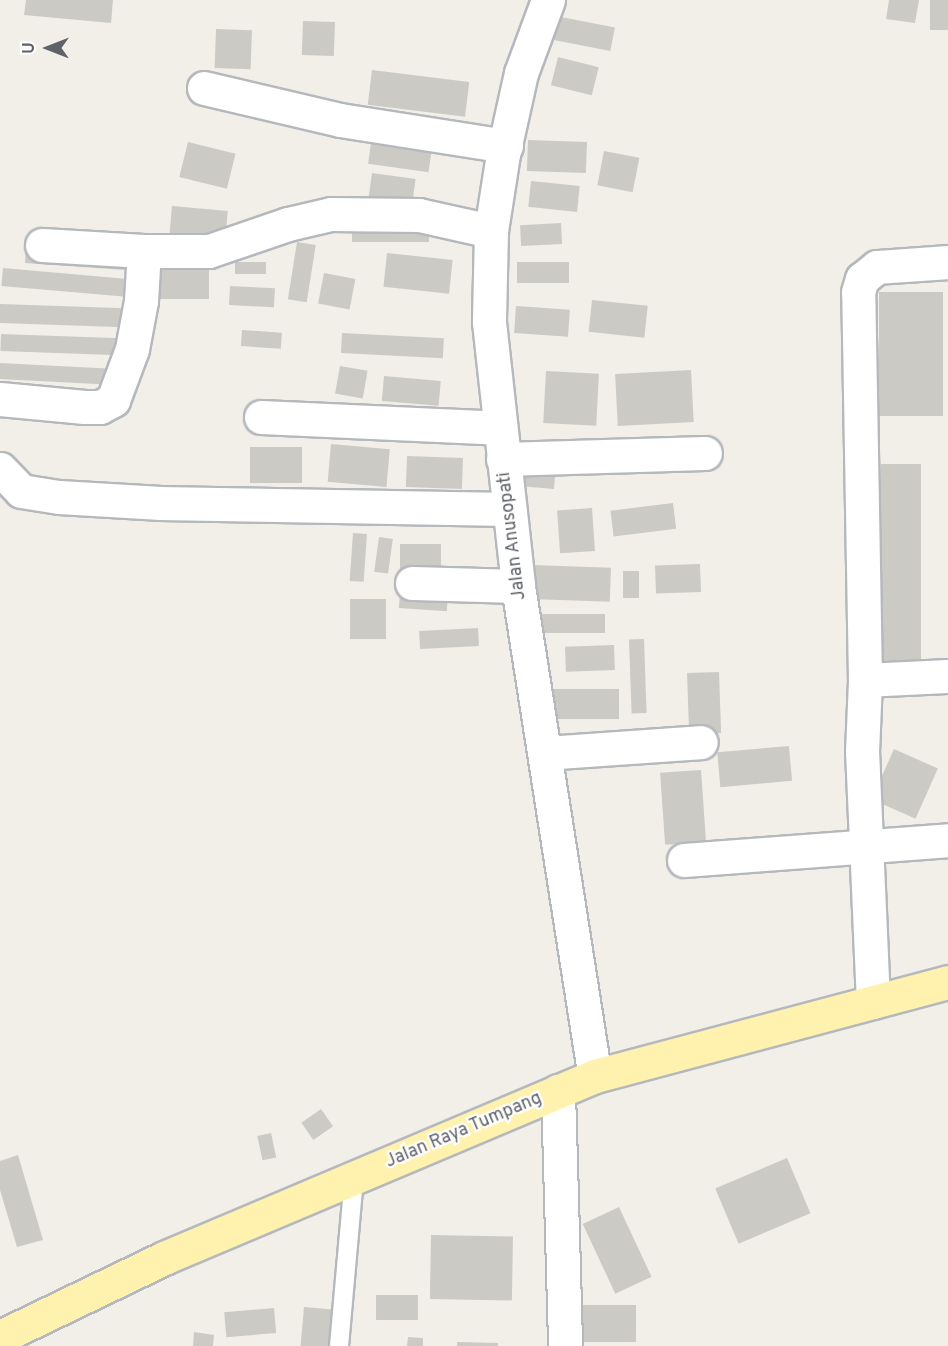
<!DOCTYPE html>
<style>
body{margin:0}
#map{position:relative;width:948px;height:1346px;overflow:hidden;background:#f1efe8;font-family:Overpass,sans-serif}
div>[style]{position:absolute}
.building>*{inset:0;background:#cccac5;transform-origin:0 0}
.roads{filter:drop-shadow(2px 0 #b5b8bc) drop-shadow(-2px 0 #b5b8bc) drop-shadow(0 2px #b5b8bc) drop-shadow(0 -2px #b5b8bc)}
.service>*{height:18px;margin:-9px;padding:0 9px;transform-origin:9px;border-radius:9px;background:#fff}
.minor>*{height:33px;margin:-16.5px;padding:0 16.5px;transform-origin:16.5px;border-radius:16.5px;background:#fff}
.primary>*{height:33px;margin:-16.5px;padding:0 16.5px;transform-origin:16.5px;border-radius:16.5px;background:#fff2af}
span{translate:-50% -50%;white-space:nowrap;text-align:center;line-height:1.15;-webkit-text-stroke:4.5px #fff;paint-order:stroke}
.street-label{font-size:18px;color:#5f6368}
.north{position:absolute;left:18px;top:18px;width:60px;height:60px;-webkit-text-stroke:4px #fff;paint-order:stroke;rotate:270deg;font-size:16px;font-weight:700;line-height:24px;text-align:center;color:#5f6368}
.north::after{content:'';display:block;margin:auto;width:21px;height:27px;background:#5f6368;clip-path:polygon(50% 0,100% 100%,50% 72%,0 100%)}
</style>
<div id="map">
<div class="building">
<i style="clip-path:polygon(26px 0,113px 0,111px 23px,24px 15px)"></i>
<i style="clip-path:polygon(889px 0,919px 0,915px 23px,886px 19px)"></i>
<i style="left:930px;top:0;width:18px;height:30px"></i>
<i style="left:556px;top:16px;width:60px;height:24px;rotate:11deg"></i>
<i style="left:303px;top:21px;width:32px;height:34px;rotate:2deg"></i>
<i style="left:216px;top:29px;width:36px;height:39px;rotate:2deg"></i>
<i style="left:558px;top:57px;width:42px;height:29px;rotate:14deg"></i>
<i style="left:372px;top:70px;width:98px;height:35px;rotate:7deg"></i>
<i style="left:372px;top:136px;width:61px;height:28px;rotate:8deg"></i>
<i style="left:528px;top:140px;width:59px;height:31px;rotate:2deg"></i>
<i style="left:188px;top:142px;width:49px;height:36px;rotate:14deg"></i>
<i style="left:604px;top:151px;width:36px;height:35px;rotate:11deg"></i>
<i style="left:372px;top:173px;width:44px;height:24px;rotate:8deg"></i>
<i style="left:531px;top:181px;width:49px;height:26px;rotate:6deg"></i>
<i style="left:172px;top:206px;width:56px;height:30px;rotate:5deg"></i>
<i style="left:352px;top:222px;width:77px;height:20px"></i>
<i style="left:561px;top:223px;width:21px;height:41px;rotate:87deg"></i>
<i style="left:297px;top:242px;width:19px;height:58px;rotate:9deg"></i>
<i style="left:26px;top:248px;width:101px;height:15px;rotate:4deg"></i>
<i style="left:387px;top:253px;width:66px;height:34px;rotate:6deg"></i>
<i style="left:235px;top:262px;width:31px;height:12px"></i>
<i style="left:517px;top:262px;width:52px;height:21px"></i>
<i style="left:3px;top:268px;width:128px;height:18px;rotate:5deg"></i>
<i style="left:209px;top:270px;width:29px;height:50px;rotate:90deg"></i>
<i style="left:324px;top:273px;width:32px;height:31px;rotate:11deg"></i>
<i style="left:230px;top:286px;width:45px;height:19px;rotate:3deg"></i>
<i style="left:879px;top:292px;width:64px;height:124px"></i>
<i style="left:592px;top:300px;width:56px;height:32px;rotate:6deg"></i>
<i style="left:0;top:304px;width:125px;height:19px;rotate:2deg"></i>
<i style="left:516px;top:306px;width:54px;height:27px;rotate:4deg"></i>
<i style="left:242px;top:330px;width:40px;height:16px;rotate:4deg"></i>
<i style="left:342px;top:333px;width:102px;height:20px;rotate:3deg"></i>
<i style="left:1px;top:334px;width:119px;height:17px;rotate:2deg"></i>
<i style="left:0;top:363px;width:107px;height:16px;rotate:3deg"></i>
<i style="left:340px;top:366px;width:28px;height:28px;rotate:10deg"></i>
<i style="left:691px;top:370px;width:52px;height:76px;rotate:87deg"></i>
<i style="left:546px;top:371px;width:53px;height:52px;rotate:3deg"></i>
<i style="left:384px;top:376px;width:57px;height:25px;rotate:5deg"></i>
<i style="left:331px;top:444px;width:59px;height:38px;rotate:5deg"></i>
<i style="left:250px;top:447px;width:52px;height:36px"></i>
<i style="left:407px;top:456px;width:56px;height:31px;rotate:2deg"></i>
<i style="left:521px;top:464px;width:35px;height:22px;rotate:5deg"></i>
<i style="left:881px;top:464px;width:40px;height:205px"></i>
<i style="left:673px;top:503px;width:26px;height:63px;rotate:83deg"></i>
<i style="left:592px;top:508px;width:43px;height:35px;rotate:86deg"></i>
<i style="left:353px;top:533px;width:14px;height:48px;rotate:4deg"></i>
<i style="left:379px;top:537px;width:14px;height:35px;rotate:8deg"></i>
<i style="left:400px;top:544px;width:41px;height:30px"></i>
<i style="left:700px;top:564px;width:28px;height:45px;rotate:88deg"></i>
<i style="left:532px;top:565px;width:79px;height:34px;rotate:2deg"></i>
<i style="left:623px;top:571px;width:16px;height:27px"></i>
<i style="left:400px;top:592px;width:48px;height:16px;rotate:4deg"></i>
<i style="left:350px;top:599px;width:36px;height:40px"></i>
<i style="left:537px;top:614px;width:68px;height:19px"></i>
<i style="left:478px;top:628px;width:18px;height:59px;rotate:87deg"></i>
<i style="left:644px;top:639px;width:74px;height:15px;rotate:88deg"></i>
<i style="left:614px;top:645px;width:25px;height:49px;rotate:88deg"></i>
<i style="left:719px;top:672px;width:61px;height:32px;rotate:88deg"></i>
<i style="left:553px;top:689px;width:66px;height:30px"></i>
<i style="left:789px;top:746px;width:35px;height:72px;rotate:85deg"></i>
<i style="left:894px;top:749px;width:48px;height:55px;rotate:24deg"></i>
<i style="left:701px;top:770px;width:72px;height:41px;rotate:86deg"></i>
<i style="left:321px;top:1109px;width:21px;height:24px;rotate:55deg"></i>
<i style="left:271px;top:1133px;width:25px;height:14px;rotate:78deg"></i>
<i style="clip-path:polygon(18px 1155px,43px 1240px,17px 1247px,0 1190px,0 1161px)"></i>
<i style="left:787px;top:1158px;width:60px;height:78px;rotate:67deg"></i>
<i style="left:619px;top:1207px;width:77px;height:40px;rotate:65deg"></i>
<i style="left:431px;top:1235px;width:82px;height:64px;rotate:1deg"></i>
<i style="left:376px;top:1295px;width:42px;height:25px"></i>
<i style="left:636px;top:1305px;width:37px;height:59px;rotate:90deg"></i>
<i style="left:304px;top:1307px;width:35px;height:39px;rotate:5deg"></i>
<i style="left:274px;top:1308px;width:25px;height:50px;rotate:85deg"></i>
<i style="clip-path:polygon(194px 1332px,214px 1335px,213px 1346px,193px 1346px)"></i>
<i style="clip-path:polygon(408px 1337px,423px 1338px,423px 1346px,407px 1346px)"></i>
<i style="clip-path:polygon(457px 1342px,498px 1343px,498px 1346px,457px 1346px)"></i>
</div>
<div class="roads">
<div class="service">
<i style="left:339px;top:1346px;width:170px;rotate:-84.9deg"></i>
</div>
<div class="minor">
<i style="left:548px;top:0;width:78px;rotate:110.3deg"></i>
<i style="left:521px;top:73px;width:83px;rotate:102.5deg"></i>
<i style="left:503px;top:154px;width:78px;rotate:98.9deg"></i>
<i style="left:491px;top:231px;width:91px;rotate:91.3deg"></i>
<i style="left:489px;top:322px;width:266px;rotate:83.7deg"></i>
<i style="left:518px;top:586px;width:496px;rotate:81.1deg"></i>
<i style="left:204px;top:88px;width:140px;rotate:13.2deg"></i>
<i style="left:340px;top:120px;width:168px;rotate:8.9deg"></i>
<i style="left:42px;top:245px;width:102px;rotate:3.4deg"></i>
<i style="left:0;top:399px;width:85px;rotate:5.4deg"></i>
<i style="left:85px;top:407px;width:15px"></i>
<i style="left:100px;top:407px;width:15px;rotate:-28deg"></i>
<i style="left:113px;top:400px;width:54px;rotate:-69.6deg"></i>
<i style="left:132px;top:349px;width:49px;rotate:-79.4deg"></i>
<i style="left:141px;top:301px;width:50px;rotate:-86.6deg"></i>
<i style="left:144px;top:251px;width:65px"></i>
<i style="left:209px;top:251px;width:83px;rotate:-18.9deg"></i>
<i style="left:288px;top:224px;width:44px;rotate:-13.1deg"></i>
<i style="left:331px;top:214px;width:88px;rotate:0.7deg"></i>
<i style="left:419px;top:215px;width:74px;rotate:12.5deg"></i>
<i style="left:261px;top:417px;width:238px;rotate:2.6deg"></i>
<i style="left:503px;top:459px;width:202px;rotate:-1.7deg"></i>
<i style="left:0;top:469px;width:30px;rotate:46deg"></i>
<i style="left:21px;top:491px;width:38px;rotate:9deg"></i>
<i style="left:59px;top:497px;width:102px;rotate:3.4deg"></i>
<i style="left:161px;top:503px;width:346px;rotate:1deg"></i>
<i style="left:412px;top:583px;width:106px;rotate:1.6deg"></i>
<i style="left:865px;top:680px;width:83px;rotate:-2.8deg"></i>
<i style="left:545px;top:753px;width:156px;rotate:-4deg"></i>
<i style="left:684px;top:860px;width:265px;rotate:-4.3deg"></i>
<i style="left:873px;top:1002px;width:250px;rotate:-92.5deg"></i>
<i style="left:862px;top:752px;width:72px;rotate:-87.6deg"></i>
<i style="left:865px;top:680px;width:388px;rotate:-91deg"></i>
<i style="left:858px;top:292px;width:14px;rotate:-73deg"></i>
<i style="left:862px;top:279px;width:19px;rotate:-39deg"></i>
<i style="left:877px;top:267px;width:71px;rotate:-4deg"></i>
<i style="left:558px;top:1091px;width:255px;rotate:88.4deg"></i>
</div>
<div class="primary">
<i style="left:0;top:1337px;width:182px;rotate:-25.7deg"></i>
<i style="left:164px;top:1258px;width:468px;rotate:-22.9deg"></i>
<i style="left:595px;top:1076px;width:365px;rotate:-14.9deg"></i>
</div>
</div>
<div class="street-label">
<span style="left:513px;top:536px;rotate:-97deg">Jalan Anusopati</span>
<span style="left:464px;top:1131px;rotate:-23deg">Jalan Raya Tumpang</span>
</div>
<div class="north">U</div>
</div>
